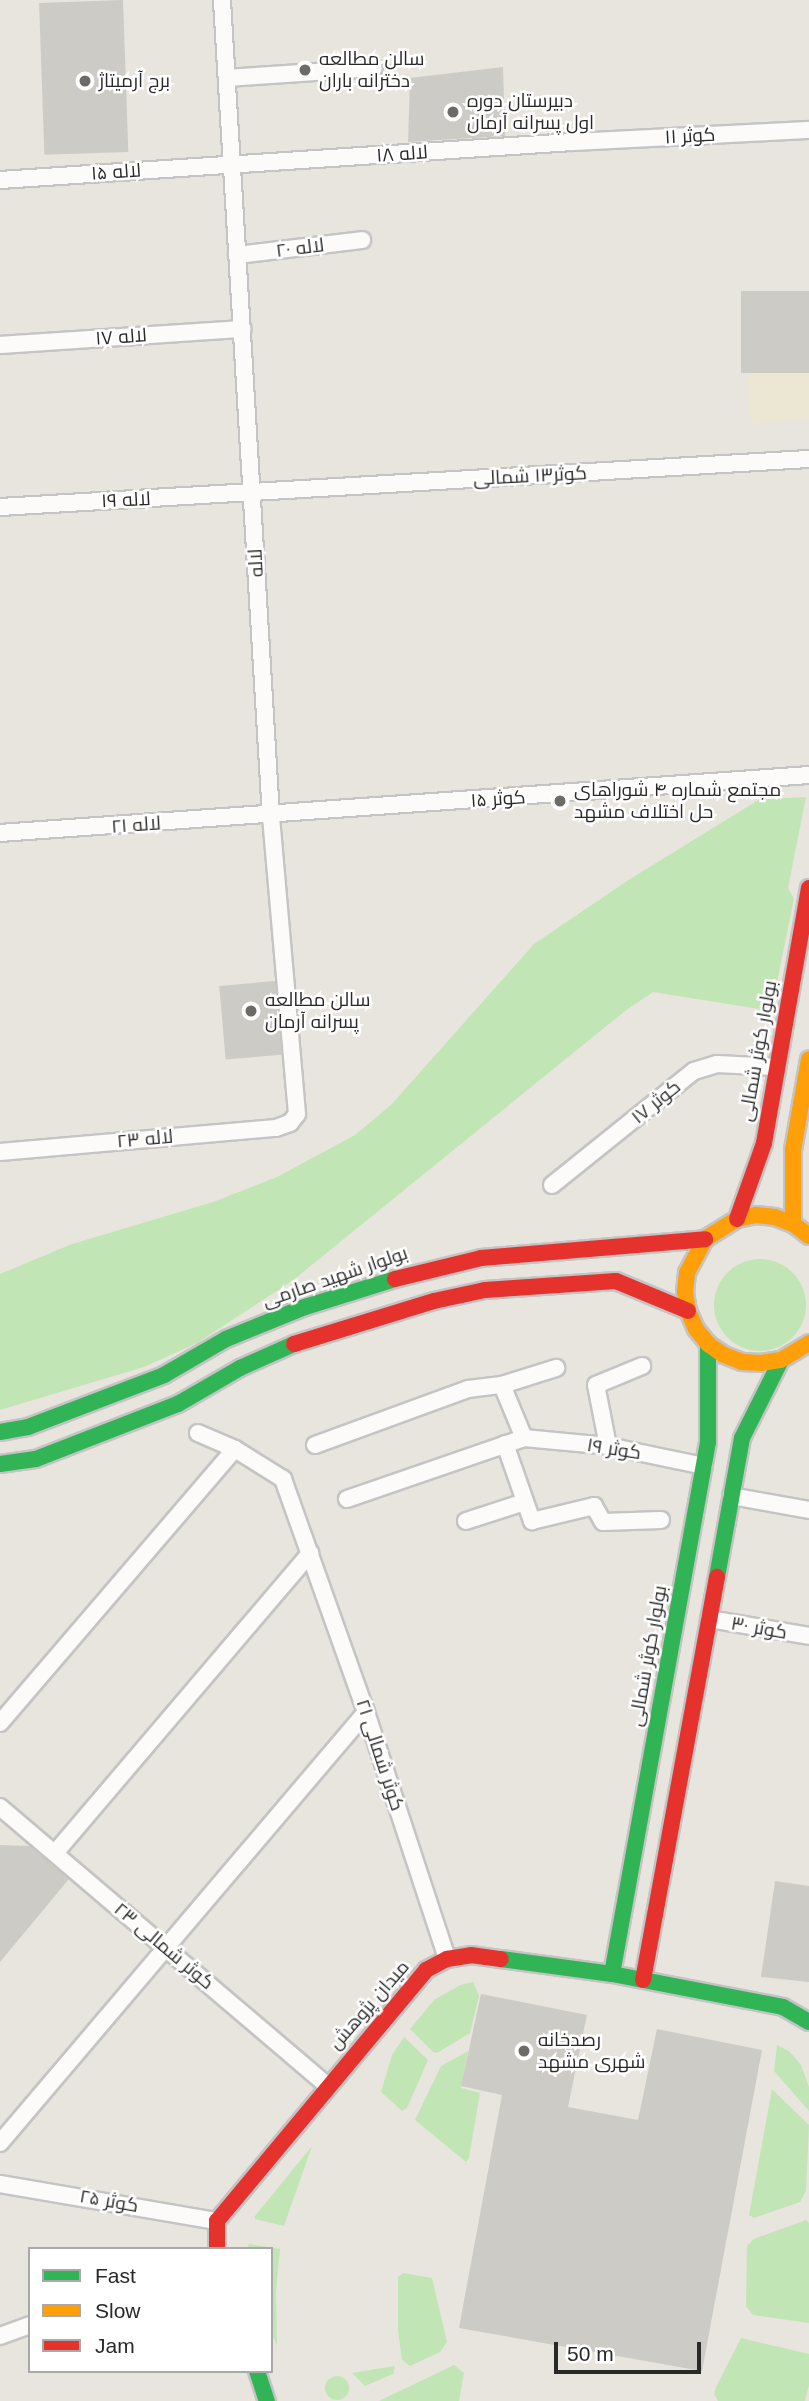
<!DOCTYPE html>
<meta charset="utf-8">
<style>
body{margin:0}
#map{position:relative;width:809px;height:2401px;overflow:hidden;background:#e8e5de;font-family:Helvetica,Cairo,sans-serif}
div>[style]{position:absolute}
.education>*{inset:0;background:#ece7d2}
.green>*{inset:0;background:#c2e5b5}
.round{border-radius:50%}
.building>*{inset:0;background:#cdcbc5;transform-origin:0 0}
.roads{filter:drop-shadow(2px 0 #c5c4c4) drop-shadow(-2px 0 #c5c4c4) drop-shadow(0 2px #c5c4c4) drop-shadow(0 -2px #c5c4c4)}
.street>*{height:16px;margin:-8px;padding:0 8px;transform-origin:8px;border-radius:8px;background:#fcfbfa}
.fast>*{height:16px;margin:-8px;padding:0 8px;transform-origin:8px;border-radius:8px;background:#30b455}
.slow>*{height:16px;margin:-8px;padding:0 8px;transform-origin:8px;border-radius:8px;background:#ff9f0a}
.jam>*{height:16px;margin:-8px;padding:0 8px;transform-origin:8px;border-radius:8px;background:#e5322d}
.dots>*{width:19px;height:19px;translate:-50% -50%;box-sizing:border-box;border:4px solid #fff;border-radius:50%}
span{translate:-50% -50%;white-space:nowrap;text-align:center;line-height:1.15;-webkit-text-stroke:5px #fff;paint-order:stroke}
.poi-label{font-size:19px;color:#292929}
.left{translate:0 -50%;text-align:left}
.street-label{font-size:19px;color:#292929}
.legend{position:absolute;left:28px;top:2247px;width:245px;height:126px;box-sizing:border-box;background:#fff;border:2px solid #a9a9a9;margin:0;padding:9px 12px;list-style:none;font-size:21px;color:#292929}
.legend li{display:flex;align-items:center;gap:14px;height:35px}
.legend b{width:35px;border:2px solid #a9a9a9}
.scale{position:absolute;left:554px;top:2342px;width:147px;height:32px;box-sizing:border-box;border:4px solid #292929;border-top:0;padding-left:9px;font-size:21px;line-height:24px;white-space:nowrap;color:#292929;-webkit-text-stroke:5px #fff;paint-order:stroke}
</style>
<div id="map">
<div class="education">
<i style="clip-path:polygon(809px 291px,809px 420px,751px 423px,741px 295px)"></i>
</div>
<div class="green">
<i style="clip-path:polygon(806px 797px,788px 888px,794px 899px,771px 1011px,653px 992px,625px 1011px,292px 1281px,197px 1343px,144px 1367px,0 1410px,0 1274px,72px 1244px,213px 1202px,277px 1177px,355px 1135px,391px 1105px,534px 944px,630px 879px,760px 799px)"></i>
<i class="round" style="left:714px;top:1259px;width:92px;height:92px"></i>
<i style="clip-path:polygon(473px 1982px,479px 1996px,470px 2033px,437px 2053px,433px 2052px,410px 2029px,434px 2000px,460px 1985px)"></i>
<i style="clip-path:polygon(404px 2037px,428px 2060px,407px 2108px,402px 2111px,381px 2092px,392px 2055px)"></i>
<i style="clip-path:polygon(777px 2045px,789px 2051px,801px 2065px,809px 2087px,809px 2111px,774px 2071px)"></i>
<i style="clip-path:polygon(468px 2051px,461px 2088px,480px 2093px,469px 2158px,466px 2162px,415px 2120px,441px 2066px)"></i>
<i style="clip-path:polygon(772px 2089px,809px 2125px,806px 2191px,800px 2202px,754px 2218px,749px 2215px)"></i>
<i style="clip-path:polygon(312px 2146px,284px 2226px,255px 2219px,255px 2216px)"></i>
<i style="clip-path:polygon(806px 2220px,809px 2223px,809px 2323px,753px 2315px,746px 2306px,747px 2246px,754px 2239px)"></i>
<i style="clip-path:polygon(249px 2244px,280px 2249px,276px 2292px,277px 2345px,271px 2333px,271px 2249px,247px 2249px)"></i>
<i style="clip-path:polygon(403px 2273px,432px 2278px,447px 2342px,440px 2352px,410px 2366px,402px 2360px,398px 2330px,398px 2277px)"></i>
<i style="clip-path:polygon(741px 2338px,809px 2354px,809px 2385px,805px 2401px,718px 2401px,714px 2394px,716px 2387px)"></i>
<i style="clip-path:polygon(454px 2365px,464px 2373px,459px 2401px,379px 2401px)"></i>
<i style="clip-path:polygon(395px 2366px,393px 2374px,365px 2386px,352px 2373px)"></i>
<i class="round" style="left:325px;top:2376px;width:24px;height:24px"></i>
</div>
<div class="building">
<i style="left:123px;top:0;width:152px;height:84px;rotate:88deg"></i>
<i style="clip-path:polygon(503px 67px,505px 136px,408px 142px,410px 78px)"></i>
<i style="left:809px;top:291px;width:82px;height:68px;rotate:90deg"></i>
<i style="left:275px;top:981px;width:74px;height:56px;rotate:85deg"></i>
<i style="clip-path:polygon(0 1845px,29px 1846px,69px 1879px,0 1962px)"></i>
<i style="clip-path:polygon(775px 1881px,809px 1886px,809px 1982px,761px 1977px)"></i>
<i style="clip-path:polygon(481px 1994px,587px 2015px,568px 2107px,638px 2120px,657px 2029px,762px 2050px,702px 2371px,459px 2328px,502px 2095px,461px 2086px)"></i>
</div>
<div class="roads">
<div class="street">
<i style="left:227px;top:78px;width:147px;rotate:-3.9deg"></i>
<i style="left:0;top:180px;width:573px;rotate:-3.8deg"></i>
<i style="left:572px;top:142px;width:237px;rotate:-2.9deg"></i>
<i style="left:237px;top:255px;width:126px;rotate:-6.8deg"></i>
<i style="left:0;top:345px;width:243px;rotate:-3.8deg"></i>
<i style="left:0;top:507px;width:810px;rotate:-3.4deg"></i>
<i style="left:0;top:833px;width:811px;rotate:-4.1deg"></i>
<i style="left:0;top:1152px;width:277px;rotate:-5deg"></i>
<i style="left:276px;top:1128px;width:15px;rotate:-20deg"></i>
<i style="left:290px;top:1123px;width:11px;rotate:-52deg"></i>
<i style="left:297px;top:1114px;width:299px;rotate:-95deg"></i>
<i style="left:271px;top:816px;width:817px;rotate:-93.44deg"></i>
<i style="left:552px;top:1185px;width:182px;rotate:-38.8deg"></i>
<i style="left:694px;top:1071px;width:24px;rotate:-17deg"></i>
<i style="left:717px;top:1064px;width:60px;rotate:2.9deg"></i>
<i style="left:502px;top:1385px;width:57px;rotate:67.5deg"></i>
<i style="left:198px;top:1433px;width:40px;rotate:23.4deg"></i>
<i style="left:235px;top:1449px;width:57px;rotate:32deg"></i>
<i style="left:283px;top:1479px;width:247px;rotate:70.4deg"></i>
<i style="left:366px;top:1712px;width:260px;rotate:71.8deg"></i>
<i style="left:505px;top:1444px;width:82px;rotate:70.7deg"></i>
<i style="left:532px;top:1521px;width:64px;rotate:-13.6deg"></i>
<i style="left:594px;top:1506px;width:18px;rotate:61deg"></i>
<i style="left:603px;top:1522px;width:58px;rotate:-2deg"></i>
<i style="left:315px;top:1445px;width:163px;rotate:-20.1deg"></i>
<i style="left:468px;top:1389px;width:34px;rotate:-7deg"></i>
<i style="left:502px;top:1385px;width:57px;rotate:-17.5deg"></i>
<i style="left:608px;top:1446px;width:62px;rotate:-101.1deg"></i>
<i style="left:596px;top:1385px;width:50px;rotate:-22.4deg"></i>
<i style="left:731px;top:1496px;width:79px;rotate:10.2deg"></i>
<i style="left:347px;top:1499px;width:187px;rotate:-19deg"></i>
<i style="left:524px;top:1438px;width:84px;rotate:5.4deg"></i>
<i style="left:608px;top:1446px;width:98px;rotate:11.8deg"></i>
<i style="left:466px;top:1521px;width:62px;rotate:-17.9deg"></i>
<i style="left:709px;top:1619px;width:101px;rotate:9.6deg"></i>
<i style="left:0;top:1723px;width:361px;rotate:-49.4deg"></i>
<i style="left:0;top:1807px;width:429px;rotate:40.4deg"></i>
<i style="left:55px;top:1853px;width:394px;rotate:-49.6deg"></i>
<i style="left:0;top:2143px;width:565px;rotate:-49.66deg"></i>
<i style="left:0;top:2184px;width:220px;rotate:9.7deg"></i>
<i style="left:0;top:2336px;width:32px;rotate:-20deg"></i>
</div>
<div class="fast">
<i style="left:0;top:1432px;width:28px;rotate:-10deg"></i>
<i style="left:28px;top:1427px;width:146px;rotate:-20.9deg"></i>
<i style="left:164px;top:1375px;width:72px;rotate:-30.1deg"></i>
<i style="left:226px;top:1339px;width:85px;rotate:-22.1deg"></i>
<i style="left:305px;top:1307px;width:94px;rotate:-17.3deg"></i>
<i style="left:0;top:1464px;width:36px;rotate:-8deg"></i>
<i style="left:36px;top:1459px;width:152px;rotate:-21.2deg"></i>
<i style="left:178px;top:1404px;width:72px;rotate:-30.1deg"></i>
<i style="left:240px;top:1368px;width:59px;rotate:-24deg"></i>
<i style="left:717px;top:1577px;width:141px;rotate:-79.8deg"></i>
<i style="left:742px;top:1438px;width:87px;rotate:-63.4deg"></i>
<i style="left:501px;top:1959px;width:112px;rotate:7.7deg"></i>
<i style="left:612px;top:1974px;width:174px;rotate:10.9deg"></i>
<i style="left:783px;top:2007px;width:30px;rotate:30deg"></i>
<i style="left:612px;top:1974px;width:541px;rotate:-79.77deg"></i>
<i style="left:708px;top:1442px;width:98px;rotate:-90deg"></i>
<i style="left:257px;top:2371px;width:32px;rotate:72deg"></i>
</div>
<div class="slow">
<i style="left:793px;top:1224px;width:74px;rotate:-90deg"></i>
<i style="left:793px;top:1150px;width:92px;rotate:-80deg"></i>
<i style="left:809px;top:1236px;width:20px;rotate:-143deg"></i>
<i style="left:793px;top:1224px;width:19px;rotate:-159deg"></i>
<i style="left:775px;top:1217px;width:19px;rotate:-174deg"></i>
<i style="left:756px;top:1215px;width:19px;rotate:168deg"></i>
<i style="left:737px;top:1219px;width:38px;rotate:148deg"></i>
<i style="left:705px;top:1239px;width:38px;rotate:118deg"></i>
<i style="left:687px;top:1273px;width:19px;rotate:96deg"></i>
<i style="left:685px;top:1292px;width:19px;rotate:81deg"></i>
<i style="left:688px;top:1311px;width:20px;rotate:66deg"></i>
<i style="left:696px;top:1329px;width:19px;rotate:51deg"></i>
<i style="left:708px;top:1344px;width:19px;rotate:35deg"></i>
<i style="left:724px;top:1355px;width:19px;rotate:21deg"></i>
<i style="left:742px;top:1362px;width:19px;rotate:3deg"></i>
<i style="left:761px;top:1363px;width:20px;rotate:-9deg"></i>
<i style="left:781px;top:1360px;width:33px;rotate:-31deg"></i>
</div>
<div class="jam">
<i style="left:737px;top:1219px;width:81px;rotate:-70.4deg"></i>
<i style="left:764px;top:1143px;width:259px;rotate:-80deg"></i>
<i style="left:395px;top:1279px;width:89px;rotate:-13.7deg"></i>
<i style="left:481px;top:1258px;width:225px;rotate:-4.8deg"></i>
<i style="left:294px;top:1344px;width:146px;rotate:-17.1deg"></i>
<i style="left:434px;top:1301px;width:52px;rotate:-12.2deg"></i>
<i style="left:485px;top:1290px;width:131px;rotate:-3.9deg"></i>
<i style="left:616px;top:1281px;width:78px;rotate:22.6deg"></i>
<i style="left:643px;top:1980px;width:410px;rotate:-79.6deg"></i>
<i style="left:217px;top:2249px;width:28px;rotate:-90deg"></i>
<i style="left:217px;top:2221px;width:327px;rotate:-50.2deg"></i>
<i style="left:426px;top:1970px;width:24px;rotate:-28deg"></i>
<i style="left:447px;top:1959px;width:24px;rotate:-9deg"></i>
<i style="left:471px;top:1955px;width:30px;rotate:8deg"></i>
</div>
</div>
<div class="dots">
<i style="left:305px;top:70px;background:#6c6b68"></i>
<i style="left:85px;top:81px;background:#6c6b68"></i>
<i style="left:453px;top:112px;background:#6c6b68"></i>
<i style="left:560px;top:801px;background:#6c6b68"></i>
<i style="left:251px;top:1011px;background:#6c6b68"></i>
<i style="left:524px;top:2051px;background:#6c6b68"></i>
</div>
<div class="poi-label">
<span class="left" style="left:319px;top:70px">سالن مطالعه<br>دخترانه باران</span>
<span class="left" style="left:99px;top:81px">برج آرمیتاژ</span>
<span class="left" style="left:467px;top:112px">دبیرستان دوره<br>اول پسرانه آرمان</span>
<span class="left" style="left:574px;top:801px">مجتمع شماره ۴ شوراهای<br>حل اختلاف مشهد</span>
<span class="left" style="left:265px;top:1011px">سالن مطالعه<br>پسرانه آرمان</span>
<span class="left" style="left:538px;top:2051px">رصدخانه<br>شهری مشهد</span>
</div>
<div class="street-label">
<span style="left:690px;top:136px;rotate:-3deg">کوثر ۱۱</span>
<span style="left:402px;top:154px;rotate:-4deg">لاله ۱۸</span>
<span style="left:116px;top:172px;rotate:-4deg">لاله ۱۵</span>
<span style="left:300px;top:248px;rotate:-7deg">لاله ۲۰</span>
<span style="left:121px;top:337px;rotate:-4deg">لاله ۱۷</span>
<span style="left:530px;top:476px;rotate:-3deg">کوثر۱۳ شمالی</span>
<span style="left:126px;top:500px;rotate:-3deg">لاله ۱۹</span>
<span style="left:256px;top:563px;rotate:-93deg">لاله</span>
<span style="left:498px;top:799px;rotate:-4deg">کوثر ۱۵</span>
<span style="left:136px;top:825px;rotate:-4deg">لاله ۲۱</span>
<span style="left:758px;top:1051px;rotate:-80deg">بولوار کوثر شمالی</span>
<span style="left:656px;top:1102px;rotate:-39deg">کوثر ۱۷</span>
<span style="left:145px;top:1139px;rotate:-5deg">لاله ۲۳</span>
<span style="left:335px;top:1277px;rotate:-19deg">بولوار شهید صارمی</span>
<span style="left:614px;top:1449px;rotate:9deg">کوثر ۱۹</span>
<span style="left:759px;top:1628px;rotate:10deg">کوثر ۳۰</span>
<span style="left:648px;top:1656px;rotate:-80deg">بولوار کوثر شمالی</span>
<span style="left:380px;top:1755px;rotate:72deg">کوثر شمالی ۲۱</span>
<span style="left:164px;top:1946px;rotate:40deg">کوثر شمالی ۲۳</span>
<span style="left:369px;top:2005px;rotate:-49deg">میدان پژوهش</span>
<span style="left:109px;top:2201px;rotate:10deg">کوثر ۲۵</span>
</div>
<ul class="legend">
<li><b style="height:9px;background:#30b455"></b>Fast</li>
<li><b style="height:9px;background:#ff9f0a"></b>Slow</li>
<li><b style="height:9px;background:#e5322d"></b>Jam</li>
</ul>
<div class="scale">50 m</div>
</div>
